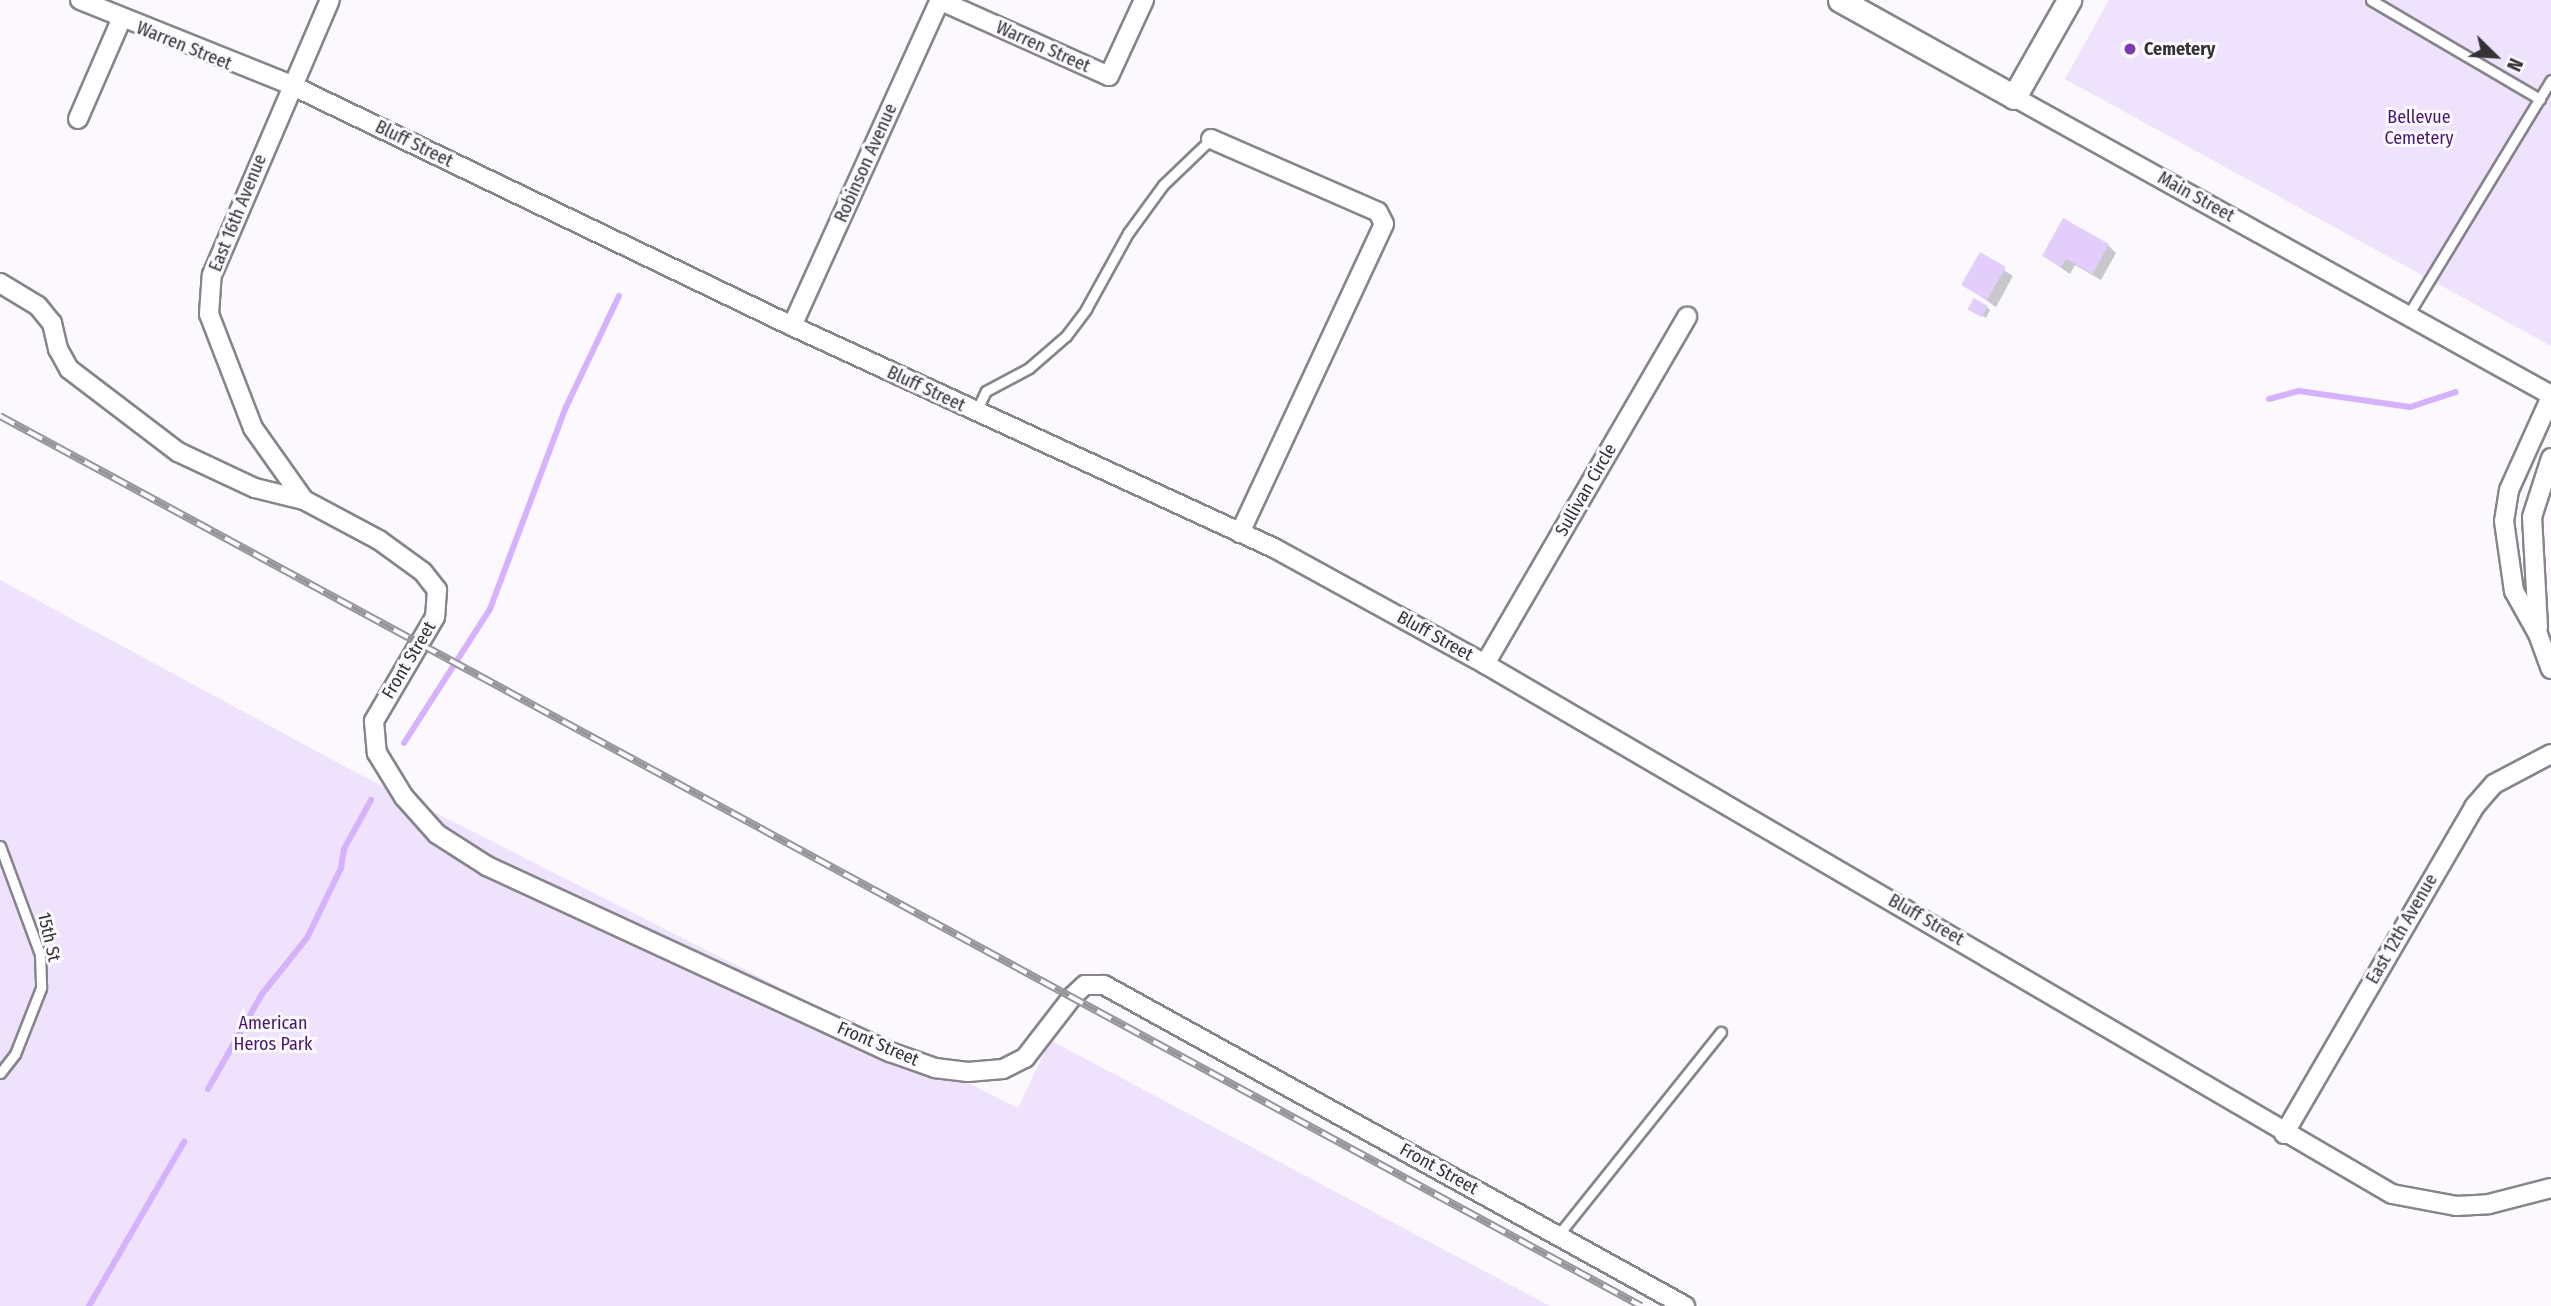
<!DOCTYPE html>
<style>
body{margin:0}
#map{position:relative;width:2551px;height:1306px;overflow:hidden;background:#fbf9fe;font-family:"Fira Sans Condensed",sans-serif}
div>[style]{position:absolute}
.green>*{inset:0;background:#efe2fc}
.shadow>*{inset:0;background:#0003}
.stream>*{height:6px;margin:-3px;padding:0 3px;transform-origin:3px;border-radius:3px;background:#d6b1fc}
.building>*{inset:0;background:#e3cdfb;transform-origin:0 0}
.roads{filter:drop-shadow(2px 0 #88848c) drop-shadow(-2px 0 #88848c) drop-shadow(0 2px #88848c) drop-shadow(0 -2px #88848c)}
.service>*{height:9px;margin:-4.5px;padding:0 4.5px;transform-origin:4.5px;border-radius:4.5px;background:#fff}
.minor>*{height:18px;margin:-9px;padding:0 9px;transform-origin:9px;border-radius:9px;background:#fff}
.tertiary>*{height:23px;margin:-11.5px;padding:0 11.5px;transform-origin:11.5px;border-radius:11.5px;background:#fff}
.rail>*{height:8px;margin-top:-4px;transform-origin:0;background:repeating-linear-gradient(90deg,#fbf9fe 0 16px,#979599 0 32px);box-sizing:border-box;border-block:2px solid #979599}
.dots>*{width:19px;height:19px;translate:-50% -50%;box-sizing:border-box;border:4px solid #fbf9fe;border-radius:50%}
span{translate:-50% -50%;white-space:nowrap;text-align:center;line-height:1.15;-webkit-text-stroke:6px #fbf9fe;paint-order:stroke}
.street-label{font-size:18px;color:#343235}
.poi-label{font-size:18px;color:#343235;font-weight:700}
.left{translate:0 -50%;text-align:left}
.park-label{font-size:18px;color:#48166c}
.north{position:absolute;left:2460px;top:21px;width:70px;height:70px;-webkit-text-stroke:5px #fbf9fe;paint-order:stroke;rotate:114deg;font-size:19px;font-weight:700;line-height:28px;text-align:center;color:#343235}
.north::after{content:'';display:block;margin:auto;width:24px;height:32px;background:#343235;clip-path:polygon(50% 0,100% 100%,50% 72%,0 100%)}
</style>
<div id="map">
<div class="green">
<i style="clip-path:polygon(2109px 0,2551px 0,2551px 346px,2065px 79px)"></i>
<i style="clip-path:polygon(0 580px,355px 772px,1018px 1108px,1050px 1040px,1550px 1306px,0 1306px)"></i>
</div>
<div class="shadow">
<i style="clip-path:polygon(2108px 245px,2116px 253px,2101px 280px,2075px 265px,2070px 274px,2044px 256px)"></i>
<i style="clip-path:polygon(1981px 255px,2013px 276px,1996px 307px,1964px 285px)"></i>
<i style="clip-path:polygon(1987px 307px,1990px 310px,1986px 318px,1970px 308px)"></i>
</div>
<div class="stream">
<i style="left:2269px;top:399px;width:31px;rotate:-15deg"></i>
<i style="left:2299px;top:391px;width:112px;rotate:8.2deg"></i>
<i style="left:2410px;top:407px;width:48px;rotate:-18.1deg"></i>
<i style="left:404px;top:743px;width:159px;rotate:-57.3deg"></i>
<i style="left:490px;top:609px;width:216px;rotate:-69.4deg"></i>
<i style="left:566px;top:407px;width:123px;rotate:-64.5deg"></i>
<i style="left:208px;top:1089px;width:109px;rotate:-60.4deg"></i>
<i style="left:262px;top:994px;width:72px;rotate:-51.2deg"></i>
<i style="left:307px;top:938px;width:78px;rotate:-64.1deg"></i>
<i style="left:341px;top:868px;width:19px;rotate:-81deg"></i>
<i style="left:344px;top:849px;width:56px;rotate:-61.1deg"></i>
<i style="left:89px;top:1306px;width:190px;rotate:-59.9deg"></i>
</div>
<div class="building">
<i style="clip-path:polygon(2063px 218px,2109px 244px,2093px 274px,2066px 259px,2061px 267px,2042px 256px)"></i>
<i style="left:1980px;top:252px;width:30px;height:38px;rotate:30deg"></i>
<i style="left:1974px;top:298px;width:16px;height:13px;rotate:30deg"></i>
</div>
<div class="roads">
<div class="service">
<i style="left:2371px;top:0;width:196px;rotate:30.4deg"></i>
<i style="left:2408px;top:315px;width:275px;rotate:-58.7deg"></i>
<i style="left:976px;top:412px;width:23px;rotate:-65deg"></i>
<i style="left:986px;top:391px;width:49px;rotate:-28.1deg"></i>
<i style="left:1029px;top:368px;width:49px;rotate:-40.9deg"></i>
<i style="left:1066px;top:336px;width:34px;rotate:-53deg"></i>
<i style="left:1086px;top:309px;width:87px;rotate:-61.1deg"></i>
<i style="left:1128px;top:233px;width:59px;rotate:-53.9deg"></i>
<i style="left:1163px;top:185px;width:66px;rotate:-43.8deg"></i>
<i style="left:0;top:846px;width:115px;rotate:69.7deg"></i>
<i style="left:40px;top:954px;width:34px;rotate:88deg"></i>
<i style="left:41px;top:988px;width:71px;rotate:111.5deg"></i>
<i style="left:15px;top:1054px;width:24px;rotate:128deg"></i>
<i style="left:1559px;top:1234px;width:259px;rotate:-51.3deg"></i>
</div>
<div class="minor">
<i style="left:80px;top:0;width:227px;rotate:21.9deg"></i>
<i style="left:291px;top:85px;width:556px;rotate:25.69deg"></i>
<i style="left:792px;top:326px;width:531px;rotate:24.73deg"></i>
<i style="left:1274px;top:548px;width:241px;rotate:28.8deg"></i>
<i style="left:1485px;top:664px;width:1050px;rotate:30.3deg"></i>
<i style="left:2392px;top:1194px;width:65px;rotate:10.6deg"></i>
<i style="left:2456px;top:1206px;width:33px;rotate:-3deg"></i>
<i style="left:2489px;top:1204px;width:64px;rotate:-14.5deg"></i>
<i style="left:939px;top:0;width:186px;rotate:24.1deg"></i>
<i style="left:1109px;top:76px;width:84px;rotate:-65.3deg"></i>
<i style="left:2014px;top:97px;width:614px;rotate:29.03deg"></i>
<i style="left:78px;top:119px;width:108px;rotate:-66.5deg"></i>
<i style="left:1211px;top:139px;width:182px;rotate:23.6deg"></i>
<i style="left:1378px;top:212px;width:13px;rotate:63deg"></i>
<i style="left:1384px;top:224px;width:341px;rotate:115deg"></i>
<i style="left:0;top:283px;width:44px;rotate:31.2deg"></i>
<i style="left:38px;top:306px;width:22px;rotate:51deg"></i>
<i style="left:52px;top:323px;width:27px;rotate:77deg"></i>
<i style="left:58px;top:349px;width:23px;rotate:61deg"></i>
<i style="left:69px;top:369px;width:137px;rotate:37.3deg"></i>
<i style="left:178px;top:452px;width:85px;rotate:25.1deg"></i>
<i style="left:255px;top:488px;width:50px;rotate:13.8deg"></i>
<i style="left:304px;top:500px;width:85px;rotate:28.1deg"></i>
<i style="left:379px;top:540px;width:54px;rotate:36deg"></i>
<i style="left:423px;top:572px;width:23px;rotate:52deg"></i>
<i style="left:437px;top:590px;width:27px;rotate:94deg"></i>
<i style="left:435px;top:617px;width:121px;rotate:120.4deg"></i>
<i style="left:374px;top:721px;width:32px;rotate:85deg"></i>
<i style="left:377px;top:753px;width:52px;rotate:58.5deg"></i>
<i style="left:404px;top:797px;width:50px;rotate:48.3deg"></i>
<i style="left:437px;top:834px;width:59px;rotate:32.6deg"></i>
<i style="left:487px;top:866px;width:444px;rotate:24.8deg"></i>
<i style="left:890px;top:1052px;width:48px;rotate:19.6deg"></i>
<i style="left:935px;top:1068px;width:33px;rotate:7deg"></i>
<i style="left:968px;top:1072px;width:35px;rotate:-5deg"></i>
<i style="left:1003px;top:1069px;width:25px;rotate:-27deg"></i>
<i style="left:1025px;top:1058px;width:78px;rotate:-52.3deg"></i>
<i style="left:1073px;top:996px;width:16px;rotate:-43deg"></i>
<i style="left:1085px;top:985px;width:19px"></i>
<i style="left:1104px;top:985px;width:664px;rotate:28.92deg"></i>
<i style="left:792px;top:326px;width:358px;rotate:-65.6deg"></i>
<i style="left:2551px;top:397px;width:102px;rotate:114.3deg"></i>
<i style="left:2509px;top:490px;width:31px;rotate:99deg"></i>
<i style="left:2504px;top:521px;width:71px;rotate:81.9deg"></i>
<i style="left:2514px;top:591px;width:49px;rotate:60.8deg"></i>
<i style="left:2538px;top:634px;width:37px;rotate:70deg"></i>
<i style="left:304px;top:500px;width:88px;rotate:-125.3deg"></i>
<i style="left:253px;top:428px;width:122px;rotate:-111.1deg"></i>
<i style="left:209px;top:314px;width:39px;rotate:-86deg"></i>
<i style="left:212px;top:275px;width:299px;rotate:-66.8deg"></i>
<i style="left:2538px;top:627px;width:110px;rotate:-93.1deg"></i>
<i style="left:2532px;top:517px;width:62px;rotate:-72.1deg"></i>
<i style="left:1485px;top:664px;width:402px;rotate:-59.8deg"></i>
<i style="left:2284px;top:1134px;width:378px;rotate:-59.8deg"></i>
<i style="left:2474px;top:807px;width:30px;rotate:-49deg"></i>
<i style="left:2494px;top:784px;width:64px;rotate:-27.8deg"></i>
</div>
<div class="tertiary">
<i style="left:1840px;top:0;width:199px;rotate:29.1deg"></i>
<i style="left:2014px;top:97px;width:112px;rotate:-60.4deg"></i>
</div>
</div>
<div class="rail">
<i style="left:0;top:416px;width:1867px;rotate:28.47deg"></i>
</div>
<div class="dots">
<i style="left:2130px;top:49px;background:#7d3baf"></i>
</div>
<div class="street-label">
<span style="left:184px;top:46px;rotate:22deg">Warren Street</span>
<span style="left:1043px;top:47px;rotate:24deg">Warren Street</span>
<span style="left:414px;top:144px;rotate:26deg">Bluff Street</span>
<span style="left:866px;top:163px;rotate:-66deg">Robinson Avenue</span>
<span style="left:2196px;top:197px;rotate:29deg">Main Street</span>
<span style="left:238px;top:213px;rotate:-68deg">East 16th Avenue</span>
<span style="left:926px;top:389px;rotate:25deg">Bluff Street</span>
<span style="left:1586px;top:490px;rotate:-60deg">Sullivan Circle</span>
<span style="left:1435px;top:636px;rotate:29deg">Bluff Street</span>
<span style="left:409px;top:660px;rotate:-59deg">Front Street</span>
<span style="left:1926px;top:920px;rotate:30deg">Bluff Street</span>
<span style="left:2402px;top:929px;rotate:-60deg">East 12th Avenue</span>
<span style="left:49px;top:937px;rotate:77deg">15th St</span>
<span style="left:878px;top:1044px;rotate:23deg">Front Street</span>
<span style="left:1439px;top:1169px;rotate:29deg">Front Street</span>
</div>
<div class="poi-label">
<span class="left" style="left:2144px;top:49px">Cemetery</span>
</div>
<div class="park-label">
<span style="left:2419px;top:128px">Bellevue<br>Cemetery</span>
<span style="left:273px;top:1034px">American<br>Heros Park</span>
</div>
<div class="north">N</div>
</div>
